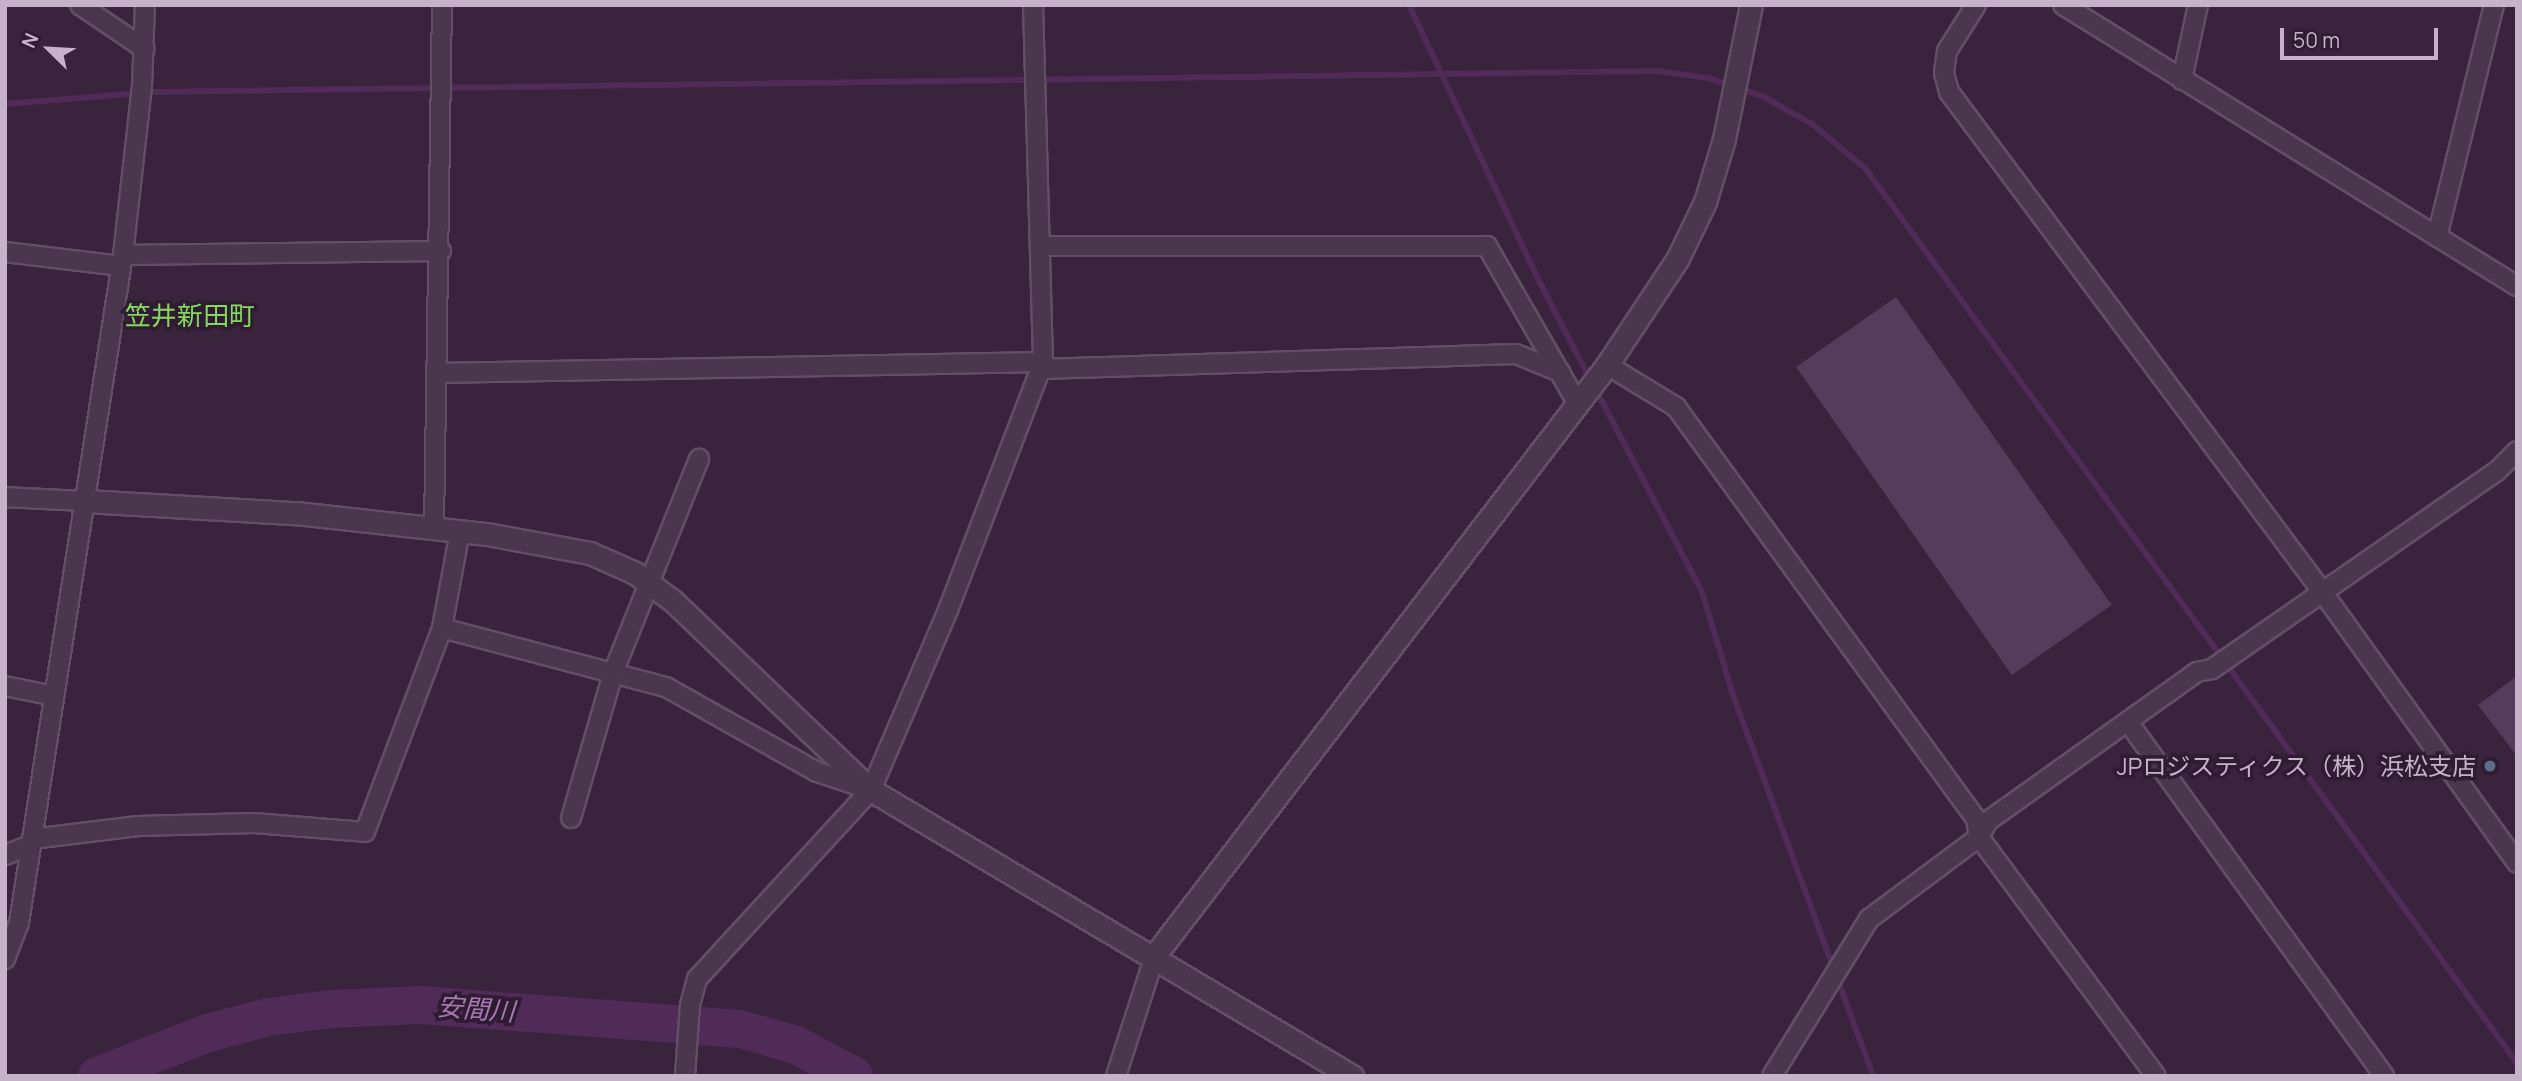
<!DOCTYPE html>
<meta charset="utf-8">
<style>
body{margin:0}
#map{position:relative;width:2522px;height:1081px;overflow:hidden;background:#39233d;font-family:Manrope,"Noto Sans JP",sans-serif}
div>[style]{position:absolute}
.stream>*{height:6px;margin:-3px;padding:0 3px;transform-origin:3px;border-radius:3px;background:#512b58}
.river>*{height:38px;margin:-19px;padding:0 19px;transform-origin:19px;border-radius:19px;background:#512b58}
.building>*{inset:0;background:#563c5b;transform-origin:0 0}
.roads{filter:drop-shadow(2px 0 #624f65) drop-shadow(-2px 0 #624f65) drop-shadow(0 2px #624f65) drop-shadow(0 -2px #624f65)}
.minor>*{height:18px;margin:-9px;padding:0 9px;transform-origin:9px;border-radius:9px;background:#4a374d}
.tertiary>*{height:21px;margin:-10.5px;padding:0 10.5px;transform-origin:10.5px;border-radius:10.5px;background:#4a374d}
.dots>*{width:19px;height:19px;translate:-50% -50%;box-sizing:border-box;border:4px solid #2f1c32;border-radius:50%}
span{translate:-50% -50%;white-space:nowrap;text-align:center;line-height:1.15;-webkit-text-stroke:7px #2f1c32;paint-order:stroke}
.poi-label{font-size:24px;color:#c6b2c9}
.right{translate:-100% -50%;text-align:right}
.neighbourhood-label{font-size:26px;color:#84d85e}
.water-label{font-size:26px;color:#a879b2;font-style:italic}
.frame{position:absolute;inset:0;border:7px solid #c6b2c9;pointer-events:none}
.north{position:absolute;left:14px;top:14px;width:70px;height:70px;-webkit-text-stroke:5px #2f1c32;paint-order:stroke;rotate:294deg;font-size:19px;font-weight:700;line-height:28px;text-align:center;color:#c6b2c9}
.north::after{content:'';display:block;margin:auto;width:24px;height:32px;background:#c6b2c9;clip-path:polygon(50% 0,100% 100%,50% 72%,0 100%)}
.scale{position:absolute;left:2280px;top:28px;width:158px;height:32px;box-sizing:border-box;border:4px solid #c6b2c9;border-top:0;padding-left:9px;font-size:21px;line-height:24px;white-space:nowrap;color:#c6b2c9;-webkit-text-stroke:5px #2f1c32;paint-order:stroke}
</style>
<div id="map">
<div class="stream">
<i style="left:1409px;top:5px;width:298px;rotate:64.8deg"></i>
<i style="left:1536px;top:275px;width:117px;rotate:62.6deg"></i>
<i style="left:5px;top:104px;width:149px;rotate:-4.6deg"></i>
<i style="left:154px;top:92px;width:1503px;rotate:-0.8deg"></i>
<i style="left:1657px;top:71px;width:52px;rotate:7.7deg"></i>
<i style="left:1709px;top:78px;width:58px;rotate:19.1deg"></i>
<i style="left:1764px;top:97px;width:55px;rotate:29.4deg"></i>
<i style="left:1812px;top:124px;width:69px;rotate:39.7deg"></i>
<i style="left:1865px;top:168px;width:1107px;rotate:53.93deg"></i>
<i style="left:1595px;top:388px;width:230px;rotate:62.3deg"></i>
<i style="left:1702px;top:592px;width:108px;rotate:73.2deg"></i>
<i style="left:1733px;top:695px;width:406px;rotate:69.8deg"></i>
</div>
<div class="river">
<i style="left:97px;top:1076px;width:119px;rotate:-21.2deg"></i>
<i style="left:208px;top:1033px;width:63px;rotate:-14.7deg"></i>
<i style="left:269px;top:1017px;width:63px;rotate:-7.4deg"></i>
<i style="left:331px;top:1009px;width:90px;rotate:-2.5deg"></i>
<i style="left:421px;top:1005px;width:320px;rotate:4.3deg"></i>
<i style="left:740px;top:1029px;width:58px;rotate:15.9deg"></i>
<i style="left:796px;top:1045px;width:66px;rotate:28.1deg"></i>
</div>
<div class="building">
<i style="left:1896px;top:297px;width:376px;height:122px;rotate:55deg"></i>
<i style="clip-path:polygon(2517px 676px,2517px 756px,2478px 705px)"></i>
</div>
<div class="roads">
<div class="minor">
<i style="left:80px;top:5px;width:78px;rotate:34.1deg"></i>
<i style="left:1976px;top:5px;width:54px;rotate:122.2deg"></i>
<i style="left:1947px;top:51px;width:22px;rotate:98deg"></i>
<i style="left:1944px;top:73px;width:20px;rotate:75deg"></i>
<i style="left:1949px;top:92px;width:622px;rotate:53.24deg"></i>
<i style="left:2321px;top:590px;width:336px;rotate:54.3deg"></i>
<i style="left:2063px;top:5px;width:534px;rotate:31.76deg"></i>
<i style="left:2182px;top:80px;width:77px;rotate:-78deg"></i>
<i style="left:2437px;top:237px;width:239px;rotate:-76.2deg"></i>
<i style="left:1041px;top:246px;width:446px"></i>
<i style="left:1487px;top:246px;width:182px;rotate:60.1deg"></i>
<i style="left:5px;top:252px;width:117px;rotate:6.9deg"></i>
<i style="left:123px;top:255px;width:318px;rotate:-0.7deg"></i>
<i style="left:1607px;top:365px;width:81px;rotate:31.3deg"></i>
<i style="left:1676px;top:407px;width:510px;rotate:53.94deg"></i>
<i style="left:1976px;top:819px;width:18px;rotate:81deg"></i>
<i style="left:1979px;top:837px;width:297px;rotate:53.5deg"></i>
<i style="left:1041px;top:369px;width:475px;rotate:-1.8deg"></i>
<i style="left:1516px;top:354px;width:48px;rotate:22.2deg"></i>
<i style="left:437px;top:373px;width:606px;rotate:-1.04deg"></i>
<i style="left:5px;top:497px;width:80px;rotate:2.9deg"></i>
<i style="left:434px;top:529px;width:524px;rotate:-89.13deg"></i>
<i style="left:442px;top:628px;width:232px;rotate:14.8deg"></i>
<i style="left:666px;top:687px;width:173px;rotate:29.4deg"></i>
<i style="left:817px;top:772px;width:54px;rotate:18.4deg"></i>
<i style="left:5px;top:686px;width:50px;rotate:11.5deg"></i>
<i style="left:2128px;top:722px;width:437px;rotate:54.1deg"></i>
<i style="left:571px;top:818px;width:151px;rotate:-73.8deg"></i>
<i style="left:613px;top:673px;width:231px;rotate:-68.1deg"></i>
<i style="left:32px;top:839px;width:107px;rotate:-7deg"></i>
<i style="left:138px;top:826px;width:116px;rotate:-1.5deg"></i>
<i style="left:254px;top:823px;width:111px;rotate:4.6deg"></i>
<i style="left:365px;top:832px;width:218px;rotate:-69.3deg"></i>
<i style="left:442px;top:628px;width:99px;rotate:-79.5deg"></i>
<i style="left:5px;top:855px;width:28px;rotate:-21deg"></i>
<i style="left:5px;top:959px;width:39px;rotate:-69deg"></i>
<i style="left:19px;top:923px;width:676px;rotate:-81.15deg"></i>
<i style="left:123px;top:255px;width:170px;rotate:-83.6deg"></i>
<i style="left:142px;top:86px;width:81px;rotate:-87.9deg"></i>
<i style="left:685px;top:1076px;width:71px;rotate:-86deg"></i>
<i style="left:690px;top:1005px;width:27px;rotate:-75deg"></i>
<i style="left:697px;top:979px;width:257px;rotate:-47.4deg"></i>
<i style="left:871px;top:790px;width:196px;rotate:-66.8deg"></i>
<i style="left:948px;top:610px;width:266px;rotate:-69deg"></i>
<i style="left:1043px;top:362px;width:357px;rotate:-91.6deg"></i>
<i style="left:1116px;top:1076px;width:127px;rotate:-72.1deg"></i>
<i style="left:1772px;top:1076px;width:185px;rotate:-58.3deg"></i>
<i style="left:1869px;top:919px;width:137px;rotate:-36.7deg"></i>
<i style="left:1979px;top:837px;width:18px;rotate:-61deg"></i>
<i style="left:1988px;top:821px;width:257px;rotate:-35.5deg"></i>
<i style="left:2197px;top:672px;width:15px;rotate:-11deg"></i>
<i style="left:2212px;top:669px;width:348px;rotate:-34.8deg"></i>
<i style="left:2498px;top:470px;width:27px;rotate:-45deg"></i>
</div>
<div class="tertiary">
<i style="left:85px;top:501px;width:211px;rotate:3.3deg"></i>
<i style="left:296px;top:513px;width:192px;rotate:6.3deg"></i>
<i style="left:487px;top:534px;width:105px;rotate:10.5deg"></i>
<i style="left:590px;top:553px;width:49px;rotate:24deg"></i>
<i style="left:635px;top:573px;width:47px;rotate:36.4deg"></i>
<i style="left:673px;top:601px;width:274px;rotate:43.7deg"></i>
<i style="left:871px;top:790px;width:560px;rotate:30.74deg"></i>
<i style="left:1155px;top:955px;width:743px;rotate:-52.54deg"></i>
<i style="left:1607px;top:365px;width:128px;rotate:-56.4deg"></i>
<i style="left:1678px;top:258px;width:62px;rotate:-64.3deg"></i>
<i style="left:1705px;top:202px;width:66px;rotate:-73.2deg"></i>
<i style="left:1724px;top:139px;width:137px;rotate:-78.6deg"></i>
</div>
</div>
<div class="dots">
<i style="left:2490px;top:766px;background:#5c6f8a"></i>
</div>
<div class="poi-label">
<span class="right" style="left:2476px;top:766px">JPロジスティクス（株）浜松支店</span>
</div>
<div class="neighbourhood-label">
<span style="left:190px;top:316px">笠井新田町</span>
</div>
<div class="water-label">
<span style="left:476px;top:1009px;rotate:4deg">安間川</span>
</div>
<div class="frame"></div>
<div class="north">N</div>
<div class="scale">50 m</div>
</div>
